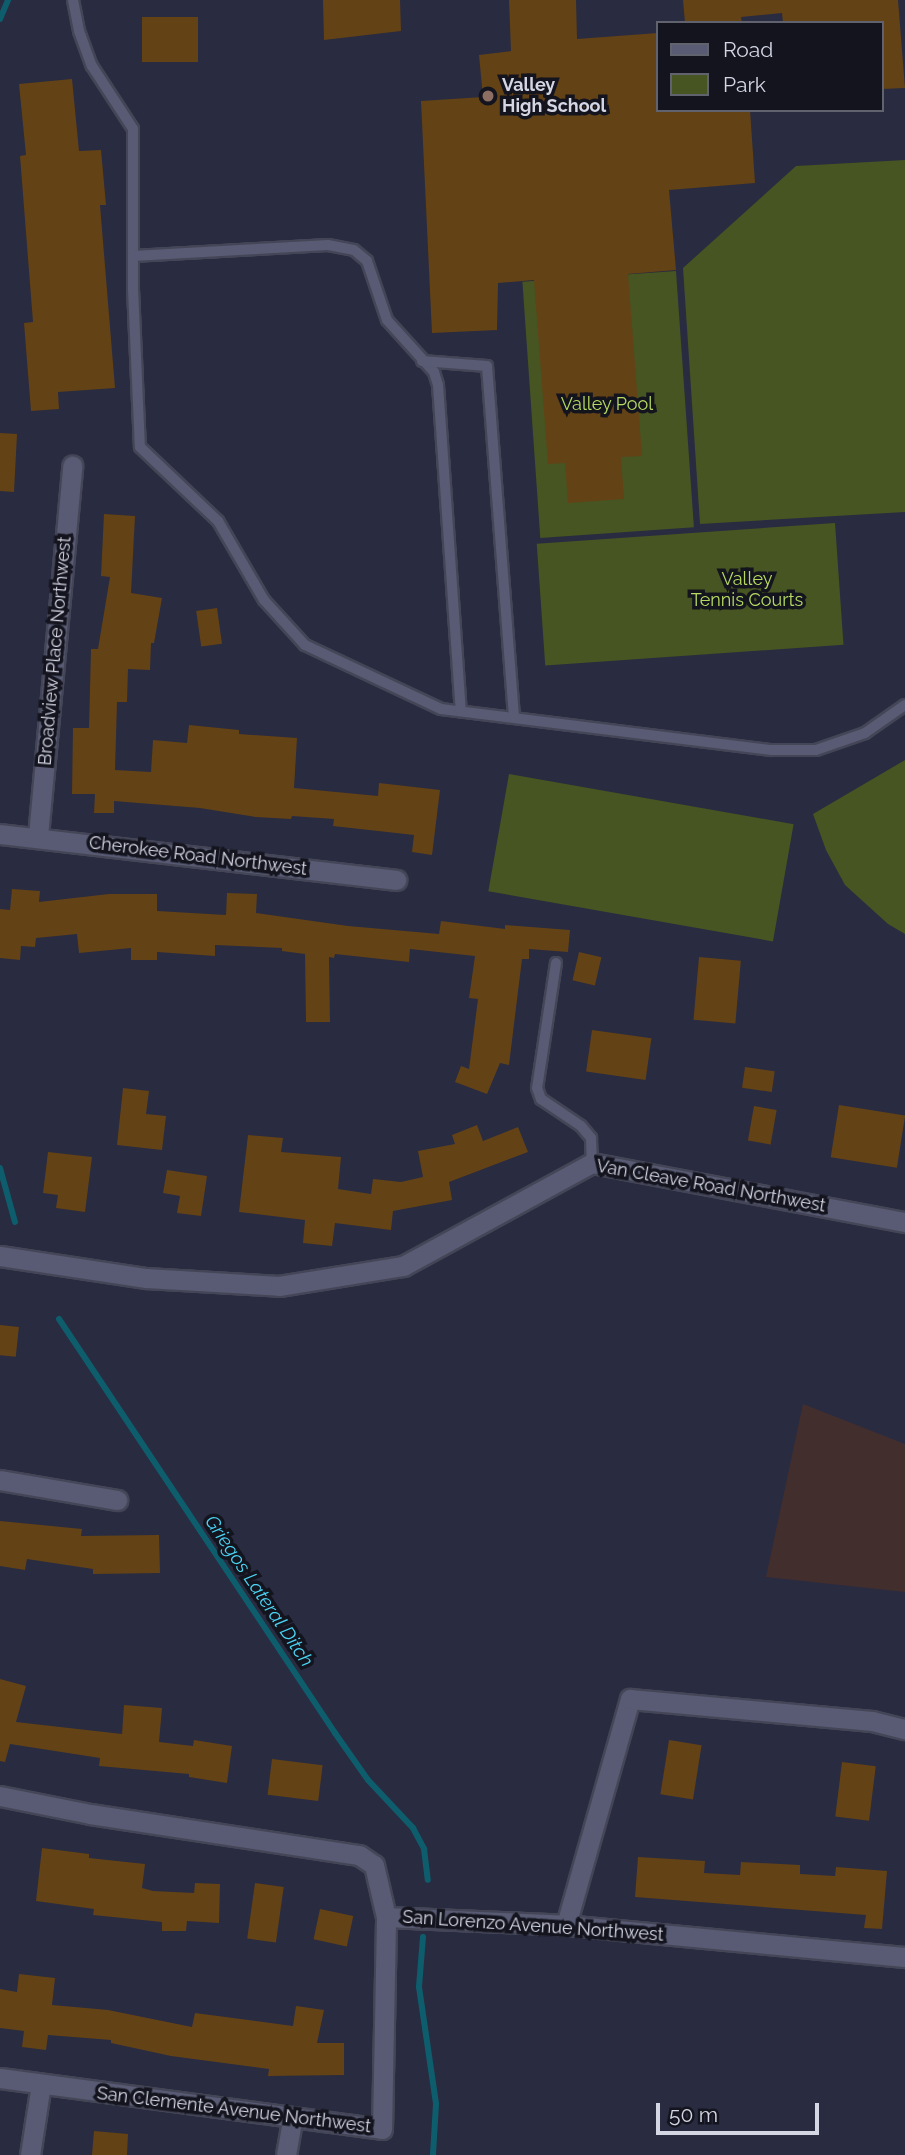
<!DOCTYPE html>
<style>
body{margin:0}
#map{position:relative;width:905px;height:2155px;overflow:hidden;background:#292b40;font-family:Raleway,sans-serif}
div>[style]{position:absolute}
.industrial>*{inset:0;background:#432e2e}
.green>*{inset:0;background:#465521;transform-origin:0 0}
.stream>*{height:6px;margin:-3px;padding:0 3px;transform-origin:3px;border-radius:3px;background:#0e5d6d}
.building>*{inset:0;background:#634216;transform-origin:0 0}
.roads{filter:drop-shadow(2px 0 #444657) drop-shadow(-2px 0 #444657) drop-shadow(0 2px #444657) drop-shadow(0 -2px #444657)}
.lane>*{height:10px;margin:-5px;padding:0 5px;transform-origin:5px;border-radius:5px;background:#585b73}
.street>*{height:19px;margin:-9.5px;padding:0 9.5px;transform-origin:9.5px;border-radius:9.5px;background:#585b73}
.dots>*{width:19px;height:19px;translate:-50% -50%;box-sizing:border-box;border:4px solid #13141e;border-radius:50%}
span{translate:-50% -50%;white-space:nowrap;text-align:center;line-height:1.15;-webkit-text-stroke:7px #13141e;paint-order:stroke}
.poi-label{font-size:18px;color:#d4d6e4;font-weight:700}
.left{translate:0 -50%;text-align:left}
.park-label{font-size:18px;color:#b6da61}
.street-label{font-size:18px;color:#d4d6e4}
.water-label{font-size:19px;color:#4bd3f3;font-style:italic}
.legend{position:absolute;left:656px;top:21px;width:228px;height:91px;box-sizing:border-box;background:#13141e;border:2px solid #60626d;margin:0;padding:9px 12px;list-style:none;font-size:21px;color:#d4d6e4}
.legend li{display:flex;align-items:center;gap:14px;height:35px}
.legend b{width:35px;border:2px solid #60626d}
.scale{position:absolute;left:656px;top:2103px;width:163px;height:32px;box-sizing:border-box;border:4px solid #d4d6e4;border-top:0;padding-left:9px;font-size:21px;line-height:24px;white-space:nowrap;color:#d4d6e4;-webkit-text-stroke:5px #13141e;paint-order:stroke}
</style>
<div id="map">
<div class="industrial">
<i style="clip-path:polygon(803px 1404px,905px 1444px,905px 1592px,766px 1577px)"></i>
</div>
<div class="green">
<i style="clip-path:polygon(905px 160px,905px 512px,700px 524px,683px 268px,796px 166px)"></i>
<i style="left:676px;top:271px;width:257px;height:154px;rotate:86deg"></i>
<i style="left:835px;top:523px;width:122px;height:299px;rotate:86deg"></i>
<i style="clip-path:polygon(905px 760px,905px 934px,888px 924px,845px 885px,826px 850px,813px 814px)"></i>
<i style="left:509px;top:774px;width:289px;height:119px;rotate:10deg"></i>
</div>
<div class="stream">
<i style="left:0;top:19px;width:21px;rotate:-67deg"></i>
<i style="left:0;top:1168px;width:56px;rotate:74.5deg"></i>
<i style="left:59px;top:1319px;width:498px;rotate:56.3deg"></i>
<i style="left:335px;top:1733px;width:57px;rotate:54.9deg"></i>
<i style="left:368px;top:1780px;width:66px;rotate:46.8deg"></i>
<i style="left:413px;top:1828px;width:24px;rotate:62deg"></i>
<i style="left:424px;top:1849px;width:31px;rotate:83deg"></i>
<i style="left:423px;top:1937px;width:50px;rotate:94.6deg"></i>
<i style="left:419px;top:1987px;width:118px;rotate:81.7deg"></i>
<i style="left:436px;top:2104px;width:51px;rotate:93.4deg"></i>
</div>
<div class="building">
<i style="clip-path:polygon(323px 0,400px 0,401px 31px,324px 40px)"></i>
<i style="clip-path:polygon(509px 0,576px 0,577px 39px,658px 33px,658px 110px,750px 110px,755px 183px,669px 190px,676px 270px,628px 274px,642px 456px,621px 457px,624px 499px,568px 503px,565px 463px,548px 464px,534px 280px,498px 283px,497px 330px,432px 333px,421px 101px,483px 97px,479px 55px,511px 51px)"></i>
<i style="clip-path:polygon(683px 0,898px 0,905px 88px,882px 89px,882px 23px,783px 23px,782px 13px,741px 17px,742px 23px,685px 23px)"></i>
<i style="left:198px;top:17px;width:45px;height:56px;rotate:90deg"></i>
<i style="clip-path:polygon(72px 79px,79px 151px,101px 150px,106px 205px,100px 205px,115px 388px,58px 392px,59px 409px,31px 411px,24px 323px,33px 322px,20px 156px,26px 155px,19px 84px)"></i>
<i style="clip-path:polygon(0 433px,17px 434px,14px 492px,0 491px)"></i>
<i style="clip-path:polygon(104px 514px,135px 516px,131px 593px,162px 598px,154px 643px,151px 643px,150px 670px,128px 669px,127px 702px,117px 702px,115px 770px,151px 772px,153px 740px,187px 743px,189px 725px,239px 730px,239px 734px,297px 738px,294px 788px,378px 796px,379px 783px,440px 790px,432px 855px,412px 852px,414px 835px,333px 826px,334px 819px,292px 816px,291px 819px,256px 817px,200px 808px,114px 801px,114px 813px,94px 813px,95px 794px,72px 794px,73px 728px,89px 728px,91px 649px,98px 649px,110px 577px,101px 576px)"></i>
<i style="left:217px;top:608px;width:36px;height:21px;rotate:82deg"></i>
<i style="clip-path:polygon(12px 889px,40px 891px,39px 902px,109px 894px,157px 894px,157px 911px,226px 915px,227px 893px,257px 894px,256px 913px,348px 926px,439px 934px,441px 921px,505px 929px,505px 925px,570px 930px,568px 952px,529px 949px,529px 959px,522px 959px,509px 1065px,500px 1063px,487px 1094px,455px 1082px,461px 1066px,469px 1069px,478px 999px,469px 998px,475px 956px,410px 949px,409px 962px,335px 954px,334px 958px,329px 957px,330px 1022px,306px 1022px,305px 954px,282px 951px,282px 948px,215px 945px,215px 956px,157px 952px,157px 960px,131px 960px,131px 948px,79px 953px,77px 934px,36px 938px,35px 947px,21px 946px,20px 960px,0 958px,0 909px,10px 910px)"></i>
<i style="left:579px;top:952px;width:23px;height:29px;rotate:13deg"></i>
<i style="left:699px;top:957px;width:42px;height:63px;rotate:5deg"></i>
<i style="left:592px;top:1030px;width:60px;height:42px;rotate:8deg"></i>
<i style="left:745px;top:1067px;width:30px;height:21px;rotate:8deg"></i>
<i style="clip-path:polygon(123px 1088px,149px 1091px,146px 1114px,166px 1116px,162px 1150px,117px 1145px)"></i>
<i style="left:839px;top:1105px;width:67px;height:53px;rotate:9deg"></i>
<i style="left:754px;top:1106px;width:23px;height:35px;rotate:10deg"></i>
<i style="clip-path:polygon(477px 1125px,483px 1141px,518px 1127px,528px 1152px,449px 1182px,452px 1200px,393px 1211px,391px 1230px,335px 1223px,332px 1246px,303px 1243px,305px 1220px,239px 1212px,248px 1135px,283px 1138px,281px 1152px,341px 1157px,338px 1189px,371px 1194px,373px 1179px,401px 1182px,423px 1177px,418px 1151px,455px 1144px,452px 1135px)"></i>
<i style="clip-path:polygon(48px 1152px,92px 1157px,85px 1212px,56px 1208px,58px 1195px,43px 1193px)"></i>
<i style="clip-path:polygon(167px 1170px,207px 1176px,201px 1216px,177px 1213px,180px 1196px,163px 1193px)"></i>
<i style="left:0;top:1325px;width:19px;height:30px;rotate:6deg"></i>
<i style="clip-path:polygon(0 1521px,82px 1529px,81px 1536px,159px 1535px,160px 1573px,93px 1574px,93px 1569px,27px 1559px,25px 1570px,0 1566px)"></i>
<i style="clip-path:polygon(0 1679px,26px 1686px,16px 1722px,122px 1734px,124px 1705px,162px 1708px,159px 1742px,193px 1746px,194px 1740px,232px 1746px,227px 1783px,189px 1777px,189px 1774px,99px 1766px,100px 1758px,10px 1744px,5px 1762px,0 1761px)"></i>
<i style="left:669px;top:1740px;width:33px;height:55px;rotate:9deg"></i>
<i style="left:272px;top:1759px;width:51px;height:36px;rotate:7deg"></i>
<i style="left:842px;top:1762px;width:34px;height:55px;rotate:7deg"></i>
<i style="clip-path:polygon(42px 1848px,89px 1854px,89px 1858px,145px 1864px,142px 1888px,153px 1891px,194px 1893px,195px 1883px,220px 1884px,219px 1923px,187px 1921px,186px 1931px,162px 1931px,162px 1922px,93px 1915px,94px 1909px,36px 1901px)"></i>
<i style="clip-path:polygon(638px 1857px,705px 1861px,704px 1873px,740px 1875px,741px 1862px,800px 1865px,800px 1874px,835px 1876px,836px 1867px,887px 1871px,882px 1929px,864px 1928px,866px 1915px,635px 1897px)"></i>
<i style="left:255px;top:1883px;width:29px;height:56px;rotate:8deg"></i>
<i style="left:320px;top:1909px;width:34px;height:31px;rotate:12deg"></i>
<i style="clip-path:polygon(19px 1974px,55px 1978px,52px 2005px,108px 2010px,192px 2027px,195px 2013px,293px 2026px,296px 2006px,324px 2010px,317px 2043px,344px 2043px,344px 2075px,268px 2076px,269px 2069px,171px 2056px,111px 2043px,111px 2040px,48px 2035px,46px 2050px,22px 2047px,24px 2031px,0 2028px,0 1989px,17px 1992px)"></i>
<i style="clip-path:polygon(94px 2131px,128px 2134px,127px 2155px,92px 2155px)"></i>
</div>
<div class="roads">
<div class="lane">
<i style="left:73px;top:0;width:32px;rotate:79deg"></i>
<i style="left:79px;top:31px;width:37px;rotate:70deg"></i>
<i style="left:92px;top:66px;width:75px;rotate:56.9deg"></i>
<i style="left:133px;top:129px;width:160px;rotate:90deg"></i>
<i style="left:133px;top:289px;width:158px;rotate:87.5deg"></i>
<i style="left:140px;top:447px;width:108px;rotate:43.5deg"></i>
<i style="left:218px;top:521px;width:91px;rotate:59.8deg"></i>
<i style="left:264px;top:600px;width:61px;rotate:47.7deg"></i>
<i style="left:305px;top:645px;width:150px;rotate:25.2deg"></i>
<i style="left:441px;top:709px;width:333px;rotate:7.1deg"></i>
<i style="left:771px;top:750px;width:45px"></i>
<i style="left:816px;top:750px;width:52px;rotate:-19.1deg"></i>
<i style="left:865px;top:733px;width:49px;rotate:-35deg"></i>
<i style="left:133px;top:256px;width:195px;rotate:-3.2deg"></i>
<i style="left:328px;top:245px;width:26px;rotate:11deg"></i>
<i style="left:354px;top:250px;width:17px;rotate:40deg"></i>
<i style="left:367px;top:261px;width:62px;rotate:71.3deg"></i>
<i style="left:387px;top:320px;width:70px;rotate:47.9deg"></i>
<i style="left:434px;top:372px;width:14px;rotate:73deg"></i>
<i style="left:438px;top:385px;width:327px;rotate:86deg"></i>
<i style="left:422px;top:361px;width:65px;rotate:4.4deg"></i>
<i style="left:487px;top:366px;width:352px;rotate:85.6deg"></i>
<i style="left:556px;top:963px;width:126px;rotate:98.6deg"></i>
<i style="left:537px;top:1088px;width:12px;rotate:70deg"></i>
<i style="left:541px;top:1099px;width:48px;rotate:34deg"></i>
<i style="left:581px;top:1126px;width:16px;rotate:50deg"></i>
<i style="left:591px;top:1138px;width:25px;rotate:88deg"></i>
</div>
<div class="street">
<i style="left:0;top:834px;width:399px;rotate:6.6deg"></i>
<i style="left:38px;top:836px;width:372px;rotate:-84.7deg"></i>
<i style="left:0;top:1256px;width:148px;rotate:8.6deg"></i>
<i style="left:146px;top:1278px;width:133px;rotate:3.4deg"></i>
<i style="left:279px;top:1286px;width:126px;rotate:-9.2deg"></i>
<i style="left:403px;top:1266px;width:215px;rotate:-28.6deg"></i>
<i style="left:592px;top:1163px;width:319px;rotate:10.7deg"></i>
<i style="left:0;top:1480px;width:119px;rotate:9.7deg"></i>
<i style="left:0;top:1796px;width:92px;rotate:11.3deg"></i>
<i style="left:90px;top:1814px;width:272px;rotate:8.7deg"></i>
<i style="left:359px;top:1855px;width:18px;rotate:34deg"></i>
<i style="left:374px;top:1865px;width:53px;rotate:77deg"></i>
<i style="left:386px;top:1917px;width:180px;rotate:2.5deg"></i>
<i style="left:566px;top:1925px;width:341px;rotate:5.4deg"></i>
<i style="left:566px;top:1925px;width:235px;rotate:-74.2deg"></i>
<i style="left:630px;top:1699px;width:243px;rotate:5.2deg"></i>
<i style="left:872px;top:1721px;width:34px;rotate:14deg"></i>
<i style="left:0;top:2078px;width:385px;rotate:7.6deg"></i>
<i style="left:382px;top:2129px;width:212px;rotate:-88.9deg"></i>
<i style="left:30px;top:2155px;width:72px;rotate:-81.2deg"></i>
<i style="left:286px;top:2155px;width:36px;rotate:-80deg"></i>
</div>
</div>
<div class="dots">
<i style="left:488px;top:96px;background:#8d6e63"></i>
</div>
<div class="poi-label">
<span class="left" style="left:502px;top:96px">Valley<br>High School</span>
</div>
<div class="park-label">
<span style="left:607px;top:404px">Valley Pool</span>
<span style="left:747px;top:590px">Valley<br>Tennis Courts</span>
</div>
<div class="street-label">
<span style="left:55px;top:651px;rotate:-85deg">Broadview Place Northwest</span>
<span style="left:198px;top:856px;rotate:7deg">Cherokee Road Northwest</span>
<span style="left:711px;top:1186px;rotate:10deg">Van Cleave Road Northwest</span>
<span style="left:533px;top:1926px;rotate:4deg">San Lorenzo Avenue Northwest</span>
<span style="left:234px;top:2110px;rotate:7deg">San Clemente Avenue Northwest</span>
</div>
<div class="water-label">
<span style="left:259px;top:1591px;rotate:56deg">Griegos Lateral Ditch</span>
</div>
<ul class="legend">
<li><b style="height:9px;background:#585b73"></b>Road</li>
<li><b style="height:19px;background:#465521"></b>Park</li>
</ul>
<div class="scale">50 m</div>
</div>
